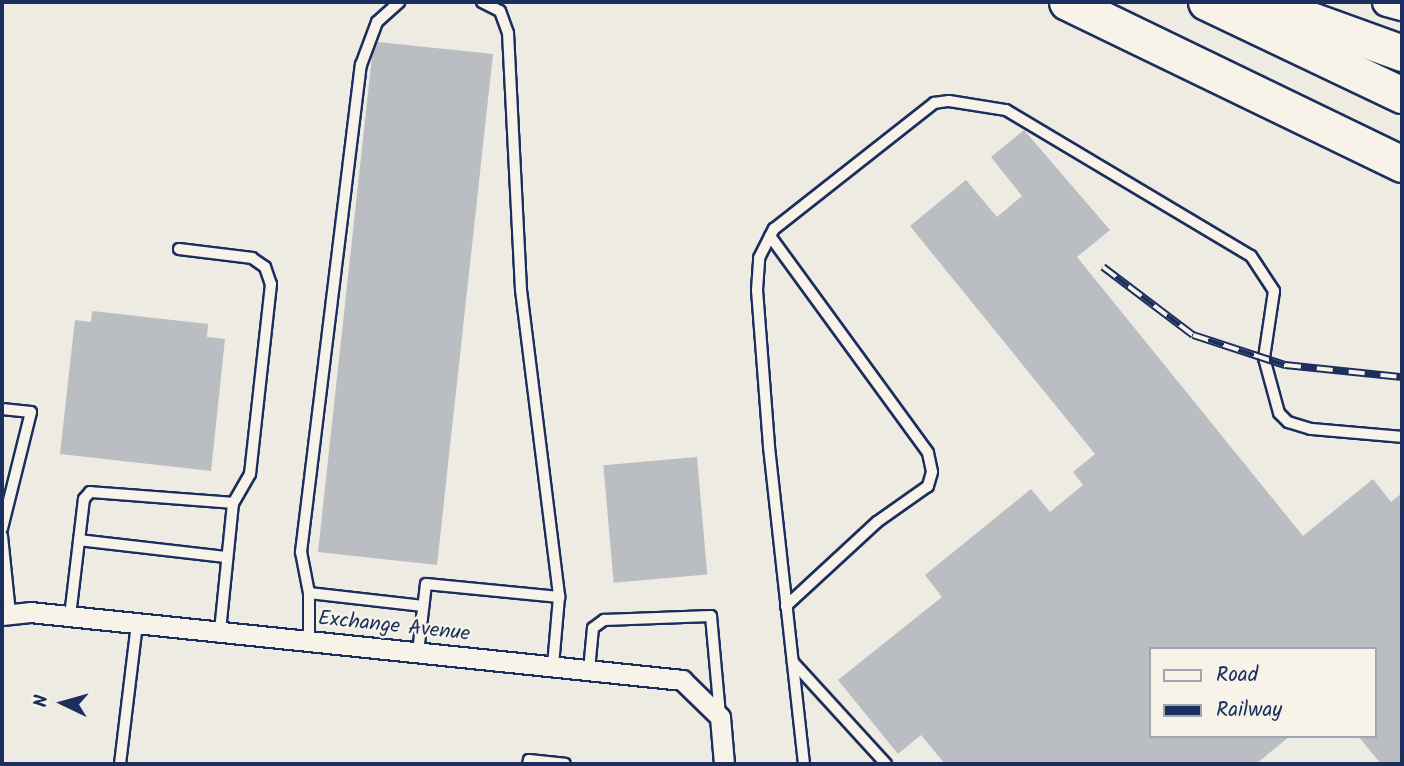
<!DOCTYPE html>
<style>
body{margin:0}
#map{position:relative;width:1404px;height:766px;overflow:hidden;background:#eeebe2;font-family:Kalam,sans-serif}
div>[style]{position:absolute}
.building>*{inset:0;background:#babdc2;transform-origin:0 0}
.roads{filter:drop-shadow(2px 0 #1b2f5e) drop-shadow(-2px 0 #1b2f5e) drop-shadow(0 2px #1b2f5e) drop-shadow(0 -2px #1b2f5e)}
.service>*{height:10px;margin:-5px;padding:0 5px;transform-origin:5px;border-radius:5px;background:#f7f3e8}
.minor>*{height:19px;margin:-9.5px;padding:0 9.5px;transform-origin:9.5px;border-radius:9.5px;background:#f7f3e8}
.secondary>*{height:28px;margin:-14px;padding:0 14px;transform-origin:14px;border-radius:14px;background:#f7f3e8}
.motorway>*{height:35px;margin:-17.5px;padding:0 17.5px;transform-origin:17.5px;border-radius:17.5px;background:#f7f3e8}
.rail>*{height:8px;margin-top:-4px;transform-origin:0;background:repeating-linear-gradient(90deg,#f7f3e8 0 16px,#1b2f5e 0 32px);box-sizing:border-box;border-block:2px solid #1b2f5e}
span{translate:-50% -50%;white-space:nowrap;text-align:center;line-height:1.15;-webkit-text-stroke:5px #f7f3e8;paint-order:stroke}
.street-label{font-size:21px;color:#1b2f5e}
.frame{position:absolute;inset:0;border:4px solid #1b2f5e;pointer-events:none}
.legend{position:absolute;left:1149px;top:647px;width:228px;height:91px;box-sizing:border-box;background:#f7f3e8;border:2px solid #9fa5b1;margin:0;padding:9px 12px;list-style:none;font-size:21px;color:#1b2f5e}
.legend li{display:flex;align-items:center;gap:14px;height:35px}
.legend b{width:35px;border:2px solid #9fa5b1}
.north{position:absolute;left:28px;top:668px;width:70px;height:70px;-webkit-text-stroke:5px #f7f3e8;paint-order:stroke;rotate:275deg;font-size:19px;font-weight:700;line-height:28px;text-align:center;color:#1b2f5e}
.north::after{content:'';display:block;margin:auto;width:24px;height:32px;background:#1b2f5e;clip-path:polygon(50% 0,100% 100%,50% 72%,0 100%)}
</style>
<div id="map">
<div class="building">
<i style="clip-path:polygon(378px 42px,493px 54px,437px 565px,318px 552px,372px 56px)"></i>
<i style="clip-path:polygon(1024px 130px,1110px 230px,1077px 257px,1303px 536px,1373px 479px,1391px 502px,1402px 493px,1402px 764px,1381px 764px,1358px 736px,1374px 736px,1374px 649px,1150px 649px,1150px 736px,1290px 736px,1256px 764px,945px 764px,921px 735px,898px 754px,838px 680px,942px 597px,925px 575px,1031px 489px,1050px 512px,1083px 485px,1073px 472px,1095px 454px,910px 226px,966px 180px,997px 217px,1022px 196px,991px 157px)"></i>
<i style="clip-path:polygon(92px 311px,208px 324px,207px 337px,225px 339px,211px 471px,60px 454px,75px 320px,91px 322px)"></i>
<i style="left:697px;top:457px;width:118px;height:94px;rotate:85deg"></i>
</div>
<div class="roads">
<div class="service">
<i style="left:482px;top:2px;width:20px;rotate:27deg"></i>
<i style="left:500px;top:11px;width:23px;rotate:70deg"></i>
<i style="left:508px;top:33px;width:257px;rotate:87.1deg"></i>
<i style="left:521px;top:290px;width:309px;rotate:82.9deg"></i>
<i style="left:559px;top:597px;width:69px;rotate:95deg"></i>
<i style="left:770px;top:236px;width:268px;rotate:53.9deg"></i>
<i style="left:928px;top:453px;width:19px;rotate:78deg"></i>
<i style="left:932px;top:472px;width:15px;rotate:106deg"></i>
<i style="left:928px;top:486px;width:62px;rotate:144.8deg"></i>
<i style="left:877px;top:522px;width:124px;rotate:137.3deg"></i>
<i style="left:179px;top:249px;width:74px;rotate:7deg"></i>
<i style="left:252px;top:258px;width:16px;rotate:35deg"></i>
<i style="left:265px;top:267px;width:18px;rotate:71deg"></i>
<i style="left:271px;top:284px;width:191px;rotate:96.3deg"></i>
<i style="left:250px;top:474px;width:34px;rotate:120deg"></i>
<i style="left:233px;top:503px;width:130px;rotate:95.8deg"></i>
<i style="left:2px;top:409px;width:29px;rotate:6deg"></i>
<i style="left:31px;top:412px;width:120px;rotate:104deg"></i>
<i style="left:2px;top:536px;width:78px;rotate:84.1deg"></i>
<i style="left:79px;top:540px;width:149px;rotate:6.6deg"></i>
<i style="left:309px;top:593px;width:115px;rotate:6.5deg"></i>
<i style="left:70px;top:616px;width:118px;rotate:-83.2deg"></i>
<i style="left:84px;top:499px;width:9px;rotate:-49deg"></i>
<i style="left:90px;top:492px;width:143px;rotate:4.4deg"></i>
<i style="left:309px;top:641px;width:48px;rotate:-90deg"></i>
<i style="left:309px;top:593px;width:42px;rotate:-101deg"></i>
<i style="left:301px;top:552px;width:491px;rotate:-83deg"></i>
<i style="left:361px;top:65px;width:46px;rotate:-69.6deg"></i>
<i style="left:377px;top:22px;width:30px;rotate:-42deg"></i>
<i style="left:418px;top:652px;width:68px;rotate:-83.3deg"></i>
<i style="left:426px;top:584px;width:134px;rotate:5.6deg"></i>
<i style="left:793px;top:662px;width:138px;rotate:47.6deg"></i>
<i style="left:589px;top:670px;width:42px;rotate:-84.6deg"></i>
<i style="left:593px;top:628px;width:14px;rotate:-36deg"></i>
<i style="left:604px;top:620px;width:107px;rotate:-2.1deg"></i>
<i style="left:711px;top:616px;width:99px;rotate:84.8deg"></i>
<i style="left:120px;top:764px;width:142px;rotate:-83.1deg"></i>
<i style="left:528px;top:764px;width:4px;rotate:-76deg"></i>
<i style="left:529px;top:760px;width:36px;rotate:6deg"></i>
<i style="left:804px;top:764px;width:320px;rotate:-96.3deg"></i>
<i style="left:769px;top:446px;width:156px;rotate:-94.4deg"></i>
<i style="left:757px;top:290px;width:32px;rotate:-86deg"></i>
<i style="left:759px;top:258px;width:33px;rotate:-63deg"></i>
<i style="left:774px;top:229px;width:204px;rotate:-38.2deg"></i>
<i style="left:934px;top:103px;width:15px;rotate:-8deg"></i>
<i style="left:949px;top:101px;width:58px;rotate:9deg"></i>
<i style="left:1006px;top:110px;width:285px;rotate:30.8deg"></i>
<i style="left:1251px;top:256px;width:42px;rotate:56.7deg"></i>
<i style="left:1274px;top:291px;width:68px;rotate:98.5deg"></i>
<i style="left:1264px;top:358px;width:57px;rotate:74.7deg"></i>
<i style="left:1279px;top:413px;width:13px;rotate:45deg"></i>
<i style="left:1288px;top:422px;width:24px;rotate:17deg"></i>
<i style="left:1311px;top:429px;width:91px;rotate:5deg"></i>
</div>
<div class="minor">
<i style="left:2px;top:615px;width:28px;rotate:-6deg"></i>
<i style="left:30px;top:612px;width:656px;rotate:5.95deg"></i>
<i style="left:682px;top:680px;width:53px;rotate:44.2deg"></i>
<i style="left:720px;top:717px;width:47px;rotate:85.1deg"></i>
</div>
<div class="secondary">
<i style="left:1387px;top:2px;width:16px;rotate:15deg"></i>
</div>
<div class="motorway">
<i style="left:1067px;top:2px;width:372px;rotate:25.8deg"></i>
<i style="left:1206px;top:2px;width:217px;rotate:25.4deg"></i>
<i style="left:1261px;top:2px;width:150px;rotate:19.9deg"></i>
</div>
</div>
<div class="rail">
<i style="left:1103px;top:267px;width:113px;rotate:37.1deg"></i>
<i style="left:1193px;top:335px;width:97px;rotate:18.1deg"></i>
<i style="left:1285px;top:365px;width:118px;rotate:5.9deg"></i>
</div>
<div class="street-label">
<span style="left:394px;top:627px;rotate:6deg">Exchange Avenue</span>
</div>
<div class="frame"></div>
<ul class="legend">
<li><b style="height:9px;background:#f7f3e8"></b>Road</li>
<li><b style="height:9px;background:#1b2f5e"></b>Railway</li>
</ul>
<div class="north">N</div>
</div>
